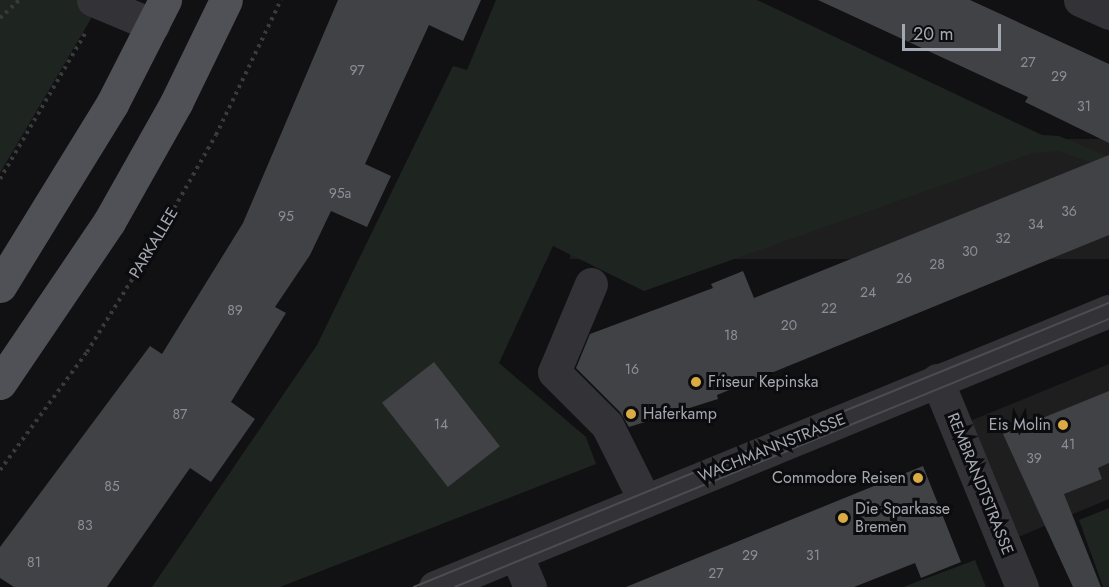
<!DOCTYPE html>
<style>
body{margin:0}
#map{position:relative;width:1109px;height:587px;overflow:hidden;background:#111113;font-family:Jost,sans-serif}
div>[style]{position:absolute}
.built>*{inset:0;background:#1e1e1f;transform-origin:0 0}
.green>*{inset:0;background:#1e241f}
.building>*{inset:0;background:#414246;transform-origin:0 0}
.path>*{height:4px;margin-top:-2px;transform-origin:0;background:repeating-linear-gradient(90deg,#393a3e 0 3px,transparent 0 7.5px)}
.minor>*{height:33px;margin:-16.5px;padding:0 16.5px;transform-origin:16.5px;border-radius:16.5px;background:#333337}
.major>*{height:33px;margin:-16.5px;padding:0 16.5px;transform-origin:16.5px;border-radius:16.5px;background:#4f5156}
.tram>*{height:1.5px;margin:-0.75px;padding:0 0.75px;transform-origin:0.75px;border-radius:0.75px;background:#4c4d52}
.dots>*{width:16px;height:16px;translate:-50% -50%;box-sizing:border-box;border:3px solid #0c0c0e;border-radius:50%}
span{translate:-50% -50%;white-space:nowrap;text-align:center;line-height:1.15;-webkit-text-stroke:6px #0c0c0e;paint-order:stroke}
.number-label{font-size:14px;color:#8b8e97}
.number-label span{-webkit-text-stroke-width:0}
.street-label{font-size:16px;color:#a4a8b2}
.poi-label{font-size:16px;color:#a4a8b2}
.left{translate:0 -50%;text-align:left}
.right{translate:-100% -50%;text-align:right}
.scale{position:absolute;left:902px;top:24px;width:99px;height:27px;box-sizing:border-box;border:3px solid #a4a8b2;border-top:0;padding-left:8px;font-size:18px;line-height:21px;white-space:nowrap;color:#a4a8b2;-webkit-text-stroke:4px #0c0c0e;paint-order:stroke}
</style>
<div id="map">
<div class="built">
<i style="left:1109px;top:139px;width:120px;height:539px;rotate:90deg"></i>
<i style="clip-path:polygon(1109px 364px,1109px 499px,1004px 543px,958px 426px)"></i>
</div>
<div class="green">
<i style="clip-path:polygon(0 0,102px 0,0 173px)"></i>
<i style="clip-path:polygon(496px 0,757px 0,1042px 135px,1059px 136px,1109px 157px,1109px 169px,1059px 151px,1033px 153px,644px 291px,553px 246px,499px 363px,586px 437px,596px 464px,280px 587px,152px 587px,317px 345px,453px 66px,467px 70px)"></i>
<i style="clip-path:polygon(1109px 508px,1109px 587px,1103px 587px,1079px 520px)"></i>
<i style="clip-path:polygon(975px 560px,986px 587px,903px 587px)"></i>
</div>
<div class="building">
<i style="clip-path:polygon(338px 0,481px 0,463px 41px,429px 25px,365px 164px,391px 176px,367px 227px,331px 211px,310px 255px,275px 307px,286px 313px,231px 402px,255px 419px,211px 482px,190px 468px,107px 587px,14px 587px,0 578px,0 547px,150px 346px,162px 354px,243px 223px)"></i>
<i style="clip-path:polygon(818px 0,970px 0,1109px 64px,1109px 143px,1025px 102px,1028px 97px)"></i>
<i style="clip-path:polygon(1109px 155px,1109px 235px,717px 395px,718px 399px,629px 427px,620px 412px,576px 368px,590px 334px,713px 288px,711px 284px,743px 271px,754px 298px)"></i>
<i style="left:434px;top:362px;width:107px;height:66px;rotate:52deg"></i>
<i style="clip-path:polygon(1109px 391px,1109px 463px,1098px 468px,1102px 479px,1064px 494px,1101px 587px,1073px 587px,1003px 434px)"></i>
<i style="clip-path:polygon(923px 466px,961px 562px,921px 578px,915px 563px,854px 587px,626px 587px)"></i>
</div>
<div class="path">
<i style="left:0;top:18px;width:26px;rotate:-43deg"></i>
<i style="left:0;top:179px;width:170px;rotate:-59.7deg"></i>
<i style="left:0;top:470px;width:147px;rotate:-53.6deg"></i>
<i style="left:87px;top:352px;width:123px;rotate:-58.2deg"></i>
<i style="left:152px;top:247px;width:129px;rotate:-60.3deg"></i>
<i style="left:216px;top:135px;width:150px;rotate:-64.3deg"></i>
</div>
<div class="minor">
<i style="left:93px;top:0;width:65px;rotate:22.6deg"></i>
<i style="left:1080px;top:0;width:32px;rotate:24deg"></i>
<i style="left:591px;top:284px;width:95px;rotate:112.8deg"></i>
<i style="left:554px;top:372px;width:75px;rotate:45deg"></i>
<i style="left:607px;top:425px;width:85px;rotate:63.4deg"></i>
<i style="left:937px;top:380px;width:224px;rotate:67.7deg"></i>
<i style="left:516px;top:554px;width:36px;rotate:67deg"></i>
<i style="left:435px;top:587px;width:728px;rotate:-22.27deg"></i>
</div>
<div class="major">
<i style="left:0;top:286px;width:214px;rotate:-58.4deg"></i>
<i style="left:112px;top:104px;width:117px;rotate:-63deg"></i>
<i style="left:0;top:383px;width:194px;rotate:-55.9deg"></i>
<i style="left:109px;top:222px;width:137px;rotate:-60.6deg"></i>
<i style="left:176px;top:103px;width:114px;rotate:-64.1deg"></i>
</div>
<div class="tram">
<i style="left:414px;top:587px;width:751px;rotate:-22.23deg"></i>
<i style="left:455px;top:587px;width:707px;rotate:-22.28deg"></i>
</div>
<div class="dots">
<i style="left:696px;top:382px;background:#daab42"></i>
<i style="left:631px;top:414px;background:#daab42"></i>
<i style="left:1063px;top:425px;background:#daab42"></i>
<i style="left:918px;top:478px;background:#daab42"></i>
<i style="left:843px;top:518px;background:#daab42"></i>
</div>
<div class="number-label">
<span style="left:1028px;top:62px">27</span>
<span style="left:357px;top:70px">97</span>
<span style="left:1059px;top:76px">29</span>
<span style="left:1084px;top:106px">31</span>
<span style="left:340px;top:193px">95a</span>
<span style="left:1069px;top:211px">36</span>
<span style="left:286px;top:216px">95</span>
<span style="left:1036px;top:224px">34</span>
<span style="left:1003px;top:238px">32</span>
<span style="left:970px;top:251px">30</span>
<span style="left:937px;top:264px">28</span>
<span style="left:904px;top:278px">26</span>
<span style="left:868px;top:292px">24</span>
<span style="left:829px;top:308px">22</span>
<span style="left:235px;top:310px">89</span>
<span style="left:789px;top:325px">20</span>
<span style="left:731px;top:335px">18</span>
<span style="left:632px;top:369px">16</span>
<span style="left:180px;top:414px">87</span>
<span style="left:441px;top:424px">14</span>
<span style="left:1068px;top:444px">41</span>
<span style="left:1034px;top:458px">39</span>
<span style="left:112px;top:486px">85</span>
<span style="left:85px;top:525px">83</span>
<span style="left:750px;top:555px">29</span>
<span style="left:813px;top:555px">31</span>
<span style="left:34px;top:562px">81</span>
<span style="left:716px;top:573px">27</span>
</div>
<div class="street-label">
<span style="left:154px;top:243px;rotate:-59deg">PARKALLEE</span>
<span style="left:772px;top:448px;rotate:-22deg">WACHMANNSTRASSE</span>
<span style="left:980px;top:484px;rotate:68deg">REMBRANDTSTRASSE</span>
</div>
<div class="poi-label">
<span class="left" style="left:708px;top:382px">Friseur Kepinska</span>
<span class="left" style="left:643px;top:414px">Haferkamp</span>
<span class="right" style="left:1051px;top:425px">Eis Molin</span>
<span class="right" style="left:906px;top:478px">Commodore Reisen</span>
<span class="left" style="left:855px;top:518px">Die Sparkasse<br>Bremen</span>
</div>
<div class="scale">20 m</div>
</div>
